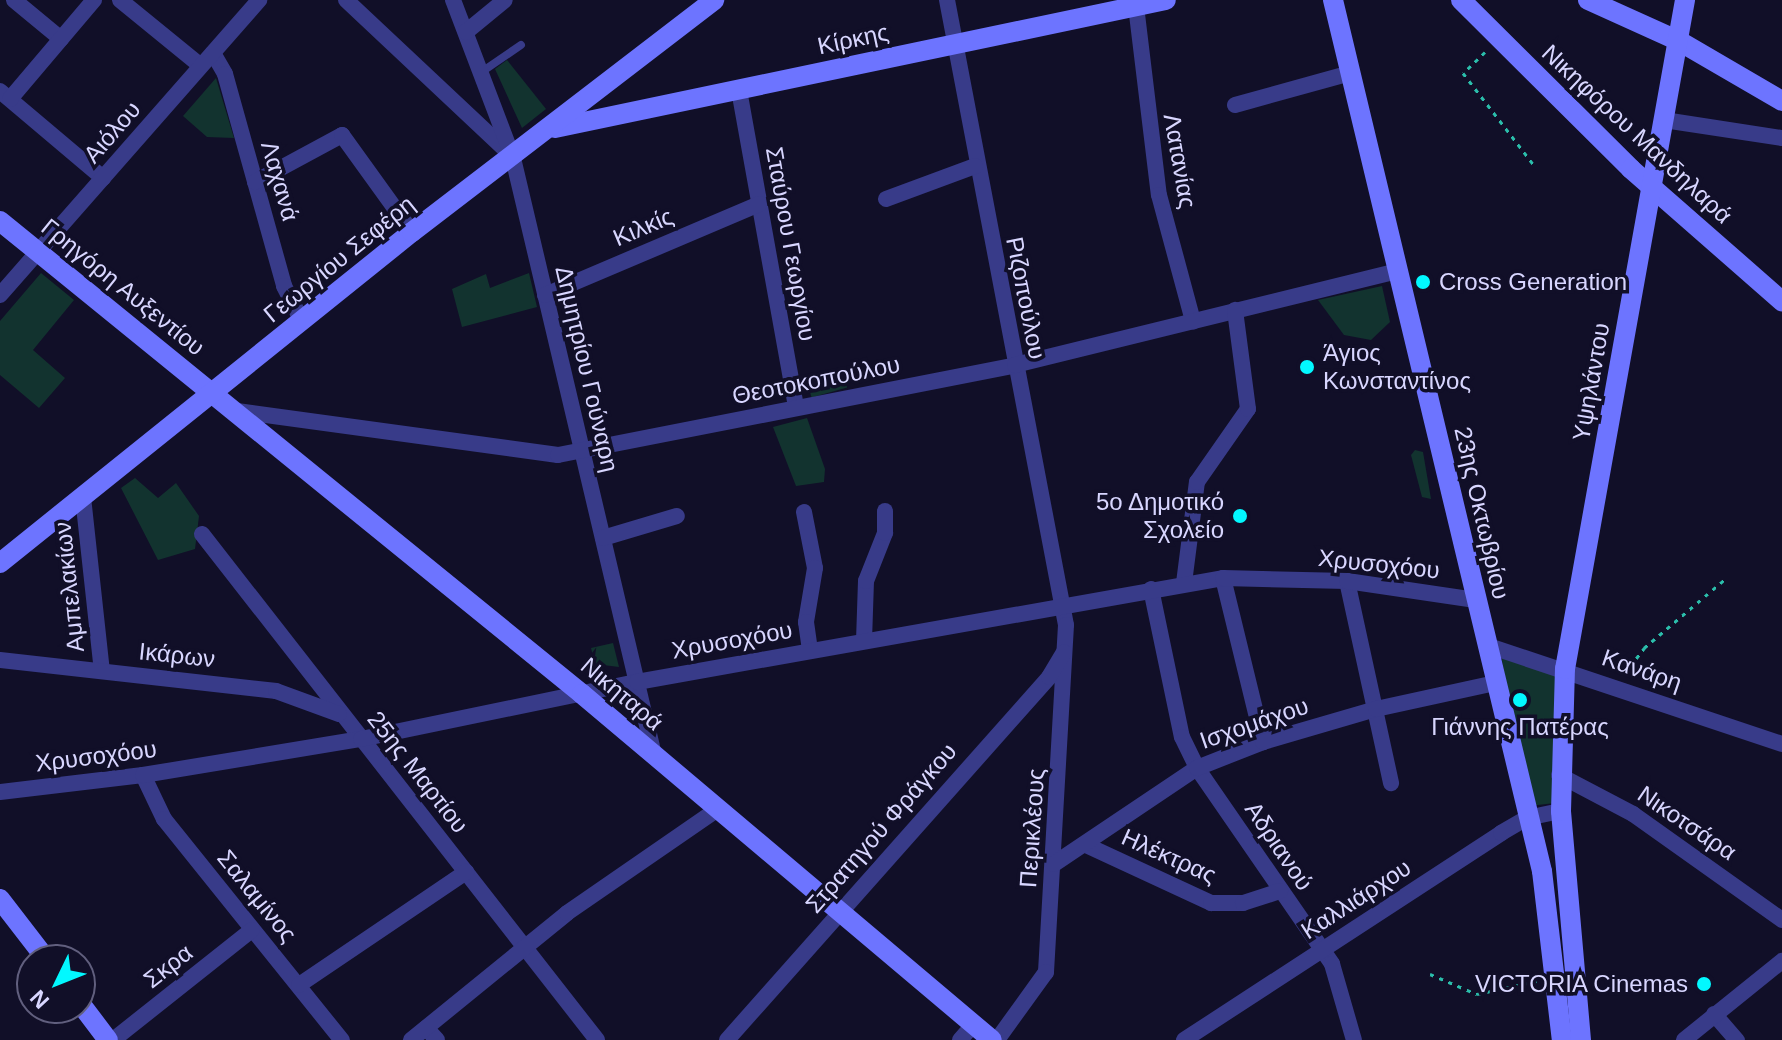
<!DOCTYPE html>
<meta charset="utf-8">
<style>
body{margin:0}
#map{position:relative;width:1782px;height:1040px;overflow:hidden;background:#110f28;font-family:Arial,sans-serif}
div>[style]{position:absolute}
.green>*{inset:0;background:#12332f;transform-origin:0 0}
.path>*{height:3px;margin-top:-1.5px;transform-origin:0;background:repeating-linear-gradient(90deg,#2bbeab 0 4px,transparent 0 10px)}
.lane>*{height:8px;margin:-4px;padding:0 4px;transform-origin:4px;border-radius:4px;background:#383b89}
.street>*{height:16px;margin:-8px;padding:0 8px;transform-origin:8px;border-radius:8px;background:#383b89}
.secondary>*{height:20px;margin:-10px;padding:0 10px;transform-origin:10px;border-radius:10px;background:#6d74ff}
.dots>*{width:22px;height:22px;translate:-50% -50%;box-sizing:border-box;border:4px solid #110f28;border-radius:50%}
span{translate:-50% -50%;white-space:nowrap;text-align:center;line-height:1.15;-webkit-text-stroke:7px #110f28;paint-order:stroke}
.street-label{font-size:24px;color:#d8d6ff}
.poi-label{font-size:24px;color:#d8d6ff}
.left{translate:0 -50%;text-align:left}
.right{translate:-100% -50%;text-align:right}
.north{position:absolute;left:16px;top:944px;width:80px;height:80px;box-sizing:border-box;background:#110f28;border:2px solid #615f7e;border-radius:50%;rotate:227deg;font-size:22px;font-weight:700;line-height:32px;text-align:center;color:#d8d6ff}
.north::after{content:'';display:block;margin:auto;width:28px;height:36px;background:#02f8ff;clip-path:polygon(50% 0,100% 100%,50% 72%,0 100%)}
</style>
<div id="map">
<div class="green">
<i style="clip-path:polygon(507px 60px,546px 109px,522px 128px,495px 69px)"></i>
<i style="clip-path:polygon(216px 78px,234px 138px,207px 137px,183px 116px)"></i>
<i style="clip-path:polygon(41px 273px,74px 300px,33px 350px,65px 378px,39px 408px,0 375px,0 321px)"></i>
<i style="clip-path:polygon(529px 273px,537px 307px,462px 327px,452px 289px,486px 274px,490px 288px)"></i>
<i style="clip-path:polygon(1382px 286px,1390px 322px,1371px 340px,1344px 335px,1318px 300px)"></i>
<i style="left:843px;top:373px;width:15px;height:37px;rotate:74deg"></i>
<i style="clip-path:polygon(807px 418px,825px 469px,824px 482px,796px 486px,773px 427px)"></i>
<i style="clip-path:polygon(1415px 450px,1423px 452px,1431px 499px,1422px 497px,1411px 455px)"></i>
<i style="clip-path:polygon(135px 478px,158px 498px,176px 483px,199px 516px,195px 549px,158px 560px,121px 488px)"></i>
<i style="clip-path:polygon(613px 643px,619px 667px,595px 664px,591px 648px)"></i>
<i style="clip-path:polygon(1501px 655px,1558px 672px,1555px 803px,1529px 806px)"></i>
</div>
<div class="path">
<i style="left:1485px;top:52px;width:30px;rotate:136deg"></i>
<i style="left:1463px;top:73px;width:115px;rotate:52.4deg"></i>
<i style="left:1624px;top:674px;width:33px;rotate:-52deg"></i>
<i style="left:1644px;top:648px;width:106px;rotate:-40.4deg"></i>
<i style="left:1430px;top:974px;width:51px;rotate:23.1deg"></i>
<i style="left:1477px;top:994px;width:61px;rotate:-12.2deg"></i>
</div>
<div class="lane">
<i style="left:483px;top:71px;width:46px;rotate:-34.4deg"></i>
</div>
<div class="street">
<i style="left:14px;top:0;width:61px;rotate:39.7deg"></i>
<i style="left:120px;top:0;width:104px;rotate:39.2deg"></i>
<i style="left:346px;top:0;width:228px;rotate:43.2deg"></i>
<i style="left:453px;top:0;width:169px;rotate:69.2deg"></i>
<i style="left:513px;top:158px;width:613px;rotate:76.71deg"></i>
<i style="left:947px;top:0;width:636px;rotate:79.22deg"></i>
<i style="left:1066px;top:625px;width:348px;rotate:93.3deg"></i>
<i style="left:1046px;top:972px;width:84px;rotate:125.8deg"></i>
<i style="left:1136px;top:6px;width:190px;rotate:83.1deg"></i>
<i style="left:1159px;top:195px;width:131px;rotate:74.9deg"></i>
<i style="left:466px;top:32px;width:50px;rotate:-39.4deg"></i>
<i style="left:213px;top:53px;width:24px;rotate:60deg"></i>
<i style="left:225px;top:74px;width:220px;rotate:74.4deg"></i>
<i style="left:284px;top:286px;width:39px;rotate:63deg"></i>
<i style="left:739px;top:90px;width:322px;rotate:79.8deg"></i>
<i style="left:0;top:91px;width:135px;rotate:40.2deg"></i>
<i style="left:10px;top:99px;width:130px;rotate:-49.7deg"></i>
<i style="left:1235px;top:105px;width:119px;rotate:-15.5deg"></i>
<i style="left:1664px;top:120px;width:119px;rotate:8.7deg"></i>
<i style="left:255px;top:182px;width:99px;rotate:-28.4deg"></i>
<i style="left:342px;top:135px;width:120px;rotate:54.2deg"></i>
<i style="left:886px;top:199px;width:95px;rotate:-20.3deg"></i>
<i style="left:0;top:295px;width:393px;rotate:-48.7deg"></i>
<i style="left:545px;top:295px;width:233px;rotate:-23deg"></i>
<i style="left:237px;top:411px;width:324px;rotate:7.8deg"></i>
<i style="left:558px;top:455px;width:466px;rotate:-11.1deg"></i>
<i style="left:1015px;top:365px;width:393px;rotate:-13.8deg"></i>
<i style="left:83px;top:497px;width:175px;rotate:83.8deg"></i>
<i style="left:804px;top:512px;width:57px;rotate:78.9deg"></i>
<i style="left:815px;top:568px;width:55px;rotate:99.5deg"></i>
<i style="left:806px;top:622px;width:28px;rotate:82deg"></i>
<i style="left:202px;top:534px;width:642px;rotate:52.02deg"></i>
<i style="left:603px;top:538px;width:77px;rotate:-16.6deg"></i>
<i style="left:1223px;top:578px;width:169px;rotate:76.3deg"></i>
<i style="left:1347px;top:581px;width:207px;rotate:77.7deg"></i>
<i style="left:1184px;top:583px;width:102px;rotate:-82.7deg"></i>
<i style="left:1197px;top:482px;width:89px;rotate:-55.1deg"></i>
<i style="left:1248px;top:409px;width:100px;rotate:-97.5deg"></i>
<i style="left:1151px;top:589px;width:151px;rotate:78.2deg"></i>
<i style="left:1182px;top:737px;width:34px;rotate:64deg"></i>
<i style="left:1197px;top:768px;width:238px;rotate:55.4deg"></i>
<i style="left:1332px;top:964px;width:79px;rotate:73.9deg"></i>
<i style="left:864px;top:641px;width:60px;rotate:-88.1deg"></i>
<i style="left:866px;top:581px;width:52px;rotate:-68.4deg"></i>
<i style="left:885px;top:533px;width:22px;rotate:-90deg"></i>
<i style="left:1486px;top:645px;width:312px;rotate:18.5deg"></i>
<i style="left:0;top:660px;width:278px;rotate:6.4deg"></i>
<i style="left:276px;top:691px;width:67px;rotate:20.1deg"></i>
<i style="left:143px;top:775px;width:49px;rotate:64.5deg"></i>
<i style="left:164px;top:819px;width:284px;rotate:51.2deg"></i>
<i style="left:1559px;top:775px;width:84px;rotate:27.8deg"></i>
<i style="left:1633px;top:814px;width:183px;rotate:35.4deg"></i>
<i style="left:0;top:792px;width:144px;rotate:-6.8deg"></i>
<i style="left:143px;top:775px;width:221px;rotate:-9.4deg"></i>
<i style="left:361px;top:739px;width:282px;rotate:-11.7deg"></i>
<i style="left:637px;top:682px;width:595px;rotate:-10.06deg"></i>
<i style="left:1223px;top:578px;width:124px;rotate:1.4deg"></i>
<i style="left:1347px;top:581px;width:130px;rotate:8.4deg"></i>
<i style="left:1086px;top:845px;width:138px;rotate:24.9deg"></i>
<i style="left:1211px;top:903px;width:32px"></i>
<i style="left:1243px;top:903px;width:39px;rotate:-18deg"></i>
<i style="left:1054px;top:864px;width:172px;rotate:-33.9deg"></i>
<i style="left:1197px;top:768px;width:71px;rotate:-21.5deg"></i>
<i style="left:1263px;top:742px;width:118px;rotate:-16.3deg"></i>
<i style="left:1376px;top:709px;width:122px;rotate:-12.3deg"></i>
<i style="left:299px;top:985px;width:202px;rotate:-34.1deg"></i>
<i style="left:1714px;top:1014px;width:35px;rotate:49deg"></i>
<i style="left:426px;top:1028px;width:16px;rotate:47deg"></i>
<i style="left:113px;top:1040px;width:177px;rotate:-38.4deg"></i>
<i style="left:411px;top:1040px;width:201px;rotate:-39.1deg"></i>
<i style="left:567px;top:913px;width:183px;rotate:-34.6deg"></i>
<i style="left:727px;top:1040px;width:485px;rotate:-48.4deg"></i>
<i style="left:1049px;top:677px;width:29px;rotate:-59deg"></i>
<i style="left:960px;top:1040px;width:21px;rotate:-49deg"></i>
<i style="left:1184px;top:1040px;width:379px;rotate:-33.1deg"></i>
<i style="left:1501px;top:833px;width:30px;rotate:-30deg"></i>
<i style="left:1527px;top:818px;width:35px;rotate:-12deg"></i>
<i style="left:1684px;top:1040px;width:126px;rotate:-38.9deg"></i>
</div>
<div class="secondary">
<i style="left:1333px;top:0;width:896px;rotate:76.51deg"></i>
<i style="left:1542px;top:871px;width:170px;rotate:83.3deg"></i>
<i style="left:1461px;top:0;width:240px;rotate:44.8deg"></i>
<i style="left:1631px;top:169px;width:201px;rotate:41.2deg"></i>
<i style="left:1588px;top:0;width:100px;rotate:24.3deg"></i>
<i style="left:1679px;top:41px;width:119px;rotate:30.2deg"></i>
<i style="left:555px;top:128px;width:624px;rotate:-11.83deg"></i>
<i style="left:0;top:221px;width:750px;rotate:39.1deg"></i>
<i style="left:582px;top:694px;width:536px;rotate:40.16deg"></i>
<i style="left:0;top:563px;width:528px;rotate:-38.78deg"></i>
<i style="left:412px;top:232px;width:381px;rotate:-37.5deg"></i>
<i style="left:0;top:899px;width:77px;rotate:52.4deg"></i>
<i style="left:80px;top:1003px;width:46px;rotate:52.9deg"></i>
<i style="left:1581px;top:1040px;width:230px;rotate:-95deg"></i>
<i style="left:1561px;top:811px;width:142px;rotate:-88.4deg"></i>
<i style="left:1565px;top:669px;width:680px;rotate:-79.83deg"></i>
</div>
<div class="dots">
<i style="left:1423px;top:282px;background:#02f8ff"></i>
<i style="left:1307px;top:367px;background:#02f8ff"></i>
<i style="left:1240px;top:516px;background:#02f8ff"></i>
<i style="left:1520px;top:700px;background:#02f8ff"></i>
<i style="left:1704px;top:984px;background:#02f8ff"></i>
</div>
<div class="street-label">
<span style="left:853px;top:39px;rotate:-12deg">Κίρκης</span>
<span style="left:112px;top:132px;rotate:-49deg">Αιόλου</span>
<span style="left:1637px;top:134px;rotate:43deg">Νικηφόρου Μανδηλαρά</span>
<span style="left:1180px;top:161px;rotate:80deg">Λατανίας</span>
<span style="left:280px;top:181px;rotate:74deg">Λαχανά</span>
<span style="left:643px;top:227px;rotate:-23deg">Κιλκίς</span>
<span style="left:791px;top:244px;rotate:80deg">Σταύρου Γεωργίου</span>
<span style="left:339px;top:259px;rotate:-39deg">Γεωργίου Σεφέρη</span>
<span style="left:123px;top:287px;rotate:39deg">Γρηγόρη Αυξεντίου</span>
<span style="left:1026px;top:298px;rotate:79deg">Ριζοπούλου</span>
<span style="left:587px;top:369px;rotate:77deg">Δημητρίου Γούναρη</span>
<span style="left:816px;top:380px;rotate:-11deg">Θεοτοκοπούλου</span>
<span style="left:1591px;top:382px;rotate:-80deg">Υψηλάντου</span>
<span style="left:1482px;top:513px;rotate:77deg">23ης Οκτωβρίου</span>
<span style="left:1379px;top:564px;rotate:6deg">Χρυσοχόου</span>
<span style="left:69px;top:587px;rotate:-96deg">Αμπελακίων</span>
<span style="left:732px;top:640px;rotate:-10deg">Χρυσοχόου</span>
<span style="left:177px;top:655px;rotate:6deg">Ικάρων</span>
<span style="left:1642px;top:670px;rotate:19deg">Κανάρη</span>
<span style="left:622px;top:694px;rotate:40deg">Νικηταρά</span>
<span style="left:1254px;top:723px;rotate:-19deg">Ισχομάχου</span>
<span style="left:96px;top:756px;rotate:-7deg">Χρυσοχόου</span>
<span style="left:418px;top:772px;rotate:52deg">25ης Μαρτίου</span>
<span style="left:1687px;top:823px;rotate:34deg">Νικοτσάρα</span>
<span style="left:881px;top:828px;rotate:-49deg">Στρατηγού Φράγκου</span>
<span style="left:1032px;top:828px;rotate:-86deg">Περικλέους</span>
<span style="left:1279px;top:846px;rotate:56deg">Αδριανού</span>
<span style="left:1169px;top:856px;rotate:24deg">Ηλέκτρας</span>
<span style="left:257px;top:896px;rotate:51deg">Σαλαμίνος</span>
<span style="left:1356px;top:899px;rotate:-33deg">Καλλιάρχου</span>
<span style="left:168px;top:966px;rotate:-38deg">Σκρα</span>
</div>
<div class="poi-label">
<span class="left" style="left:1439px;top:282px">Cross Generation</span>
<span class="left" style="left:1323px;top:367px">Άγιος<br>Κωνσταντίνος</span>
<span class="right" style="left:1224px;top:516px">5ο Δημοτικό<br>Σχολείο</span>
<span style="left:1520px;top:727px">Γιάννης Πατέρας</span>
<span class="right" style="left:1688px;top:984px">VICTORIA Cinemas</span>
</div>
<div class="north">N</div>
</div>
